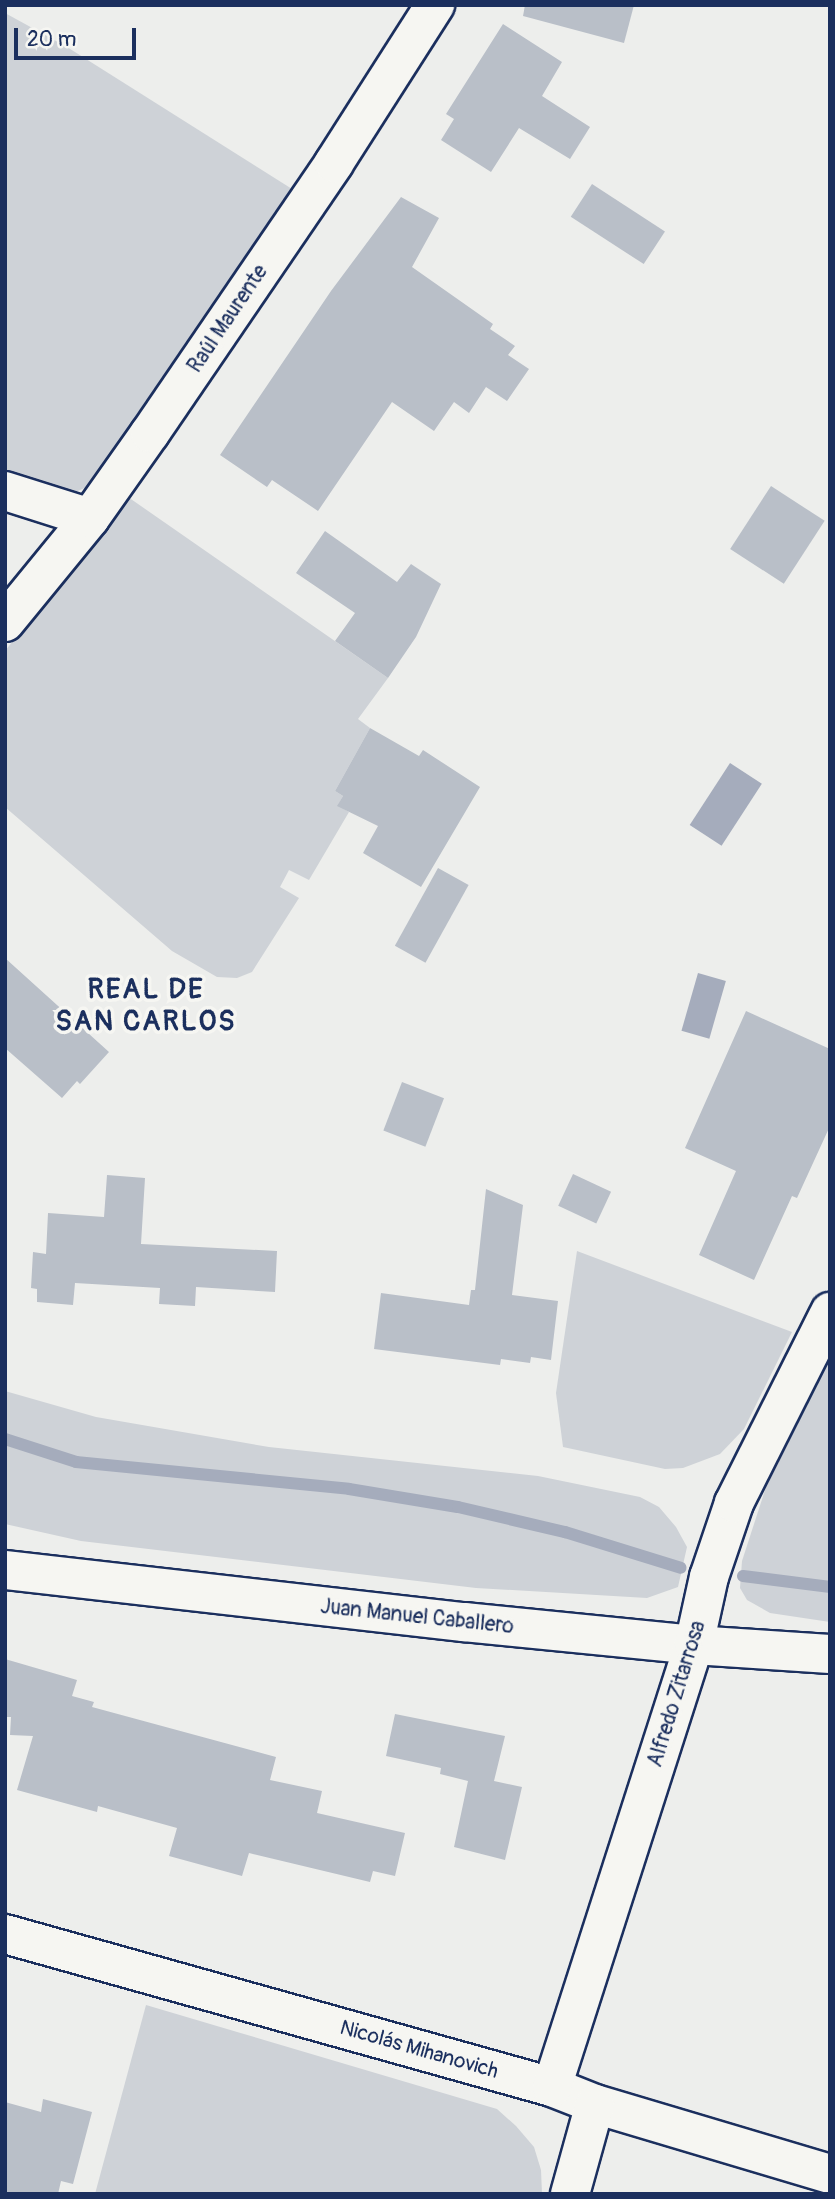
<!DOCTYPE html>
<meta charset="utf-8">
<style>
body{margin:0}
#map{position:relative;width:835px;height:2199px;overflow:hidden;background:#edeeec;font-family:Pangolin,sans-serif}
div>[style]{position:absolute}
.green>*{inset:0;background:#ced2d7}
.water>*{inset:0;background:#a5acbc;transform-origin:0 0}
.stream>*{height:12px;margin:-6px;padding:0 6px;transform-origin:6px;border-radius:6px;background:#a5acbc}
.building>*{inset:0;background:#b9bfc8;transform-origin:0 0}
.roads{filter:drop-shadow(2px 0 #1b2f5e) drop-shadow(-2px 0 #1b2f5e) drop-shadow(0 2px #1b2f5e) drop-shadow(0 -2px #1b2f5e)}
.minor>*{height:38px;margin:-19px;padding:0 19px;transform-origin:19px;border-radius:19px;background:#f6f6f2}
span{translate:-50% -50%;white-space:nowrap;text-align:center;line-height:1.15;-webkit-text-stroke:7px #f6f6f2;paint-order:stroke}
.street-label{font-size:21px;color:#1b2f5e}
.district-label{font-size:28px;color:#1b2f5e;font-weight:700;letter-spacing:2px}
.frame{position:absolute;inset:0;border:7px solid #1b2f5e;pointer-events:none}
.scale{position:absolute;left:14px;top:28px;width:122px;height:32px;box-sizing:border-box;border:4px solid #1b2f5e;border-top:0;padding-left:9px;font-size:21px;line-height:24px;white-space:nowrap;color:#1b2f5e;-webkit-text-stroke:5px #f6f6f2;paint-order:stroke}
</style>
<div id="map">
<div class="green">
<i style="clip-path:polygon(5px 13px,67px 47px,300px 194px,94px 484px,73px 493px,5px 475px)"></i>
<i style="clip-path:polygon(128px 497px,388px 678px,358px 719px,370px 728px,335px 791px,343px 796px,338px 805px,349px 812px,309px 880px,289px 870px,280px 887px,299px 898px,252px 972px,237px 978px,217px 977px,172px 951px,5px 807px,5px 651px)"></i>
<i style="clip-path:polygon(577px 1251px,792px 1332px,744px 1429px,720px 1454px,683px 1468px,665px 1469px,563px 1447px,556px 1393px)"></i>
<i style="clip-path:polygon(830px 1360px,830px 1622px,770px 1613px,747px 1600px,740px 1588px,742px 1561px,766px 1487px)"></i>
<i style="clip-path:polygon(5px 1391px,96px 1417px,269px 1447px,538px 1476px,640px 1497px,659px 1507px,676px 1527px,687px 1547px,678px 1587px,647px 1598px,476px 1588px,81px 1541px,5px 1524px)"></i>
<i style="clip-path:polygon(146px 2005px,497px 2109px,516px 2126px,534px 2147px,541px 2170px,542px 2194px,95px 2194px)"></i>
</div>
<div class="water">
<i style="left:730px;top:763px;width:38px;height:74px;rotate:33deg"></i>
<i style="left:698px;top:973px;width:29px;height:60px;rotate:16deg"></i>
</div>
<div class="stream">
<i style="left:5px;top:1439px;width:75px;rotate:17.9deg"></i>
<i style="left:76px;top:1462px;width:274px;rotate:5.6deg"></i>
<i style="left:349px;top:1489px;width:110px;rotate:9.4deg"></i>
<i style="left:458px;top:1507px;width:110px;rotate:13.2deg"></i>
<i style="left:565px;top:1532px;width:121px;rotate:17.2deg"></i>
<i style="left:743px;top:1576px;width:88px;rotate:7.2deg"></i>
</div>
<div class="building">
<i style="clip-path:polygon(525px 5px,634px 5px,624px 43px,523px 16px)"></i>
<i style="clip-path:polygon(503px 24px,562px 62px,542px 96px,590px 127px,570px 159px,519px 128px,491px 172px,441px 140px,454px 119px,446px 114px)"></i>
<i style="left:592px;top:184px;width:87px;height:39px;rotate:33deg"></i>
<i style="clip-path:polygon(401px 197px,439px 218px,412px 267px,493px 324px,490px 329px,515px 346px,508px 355px,529px 369px,507px 401px,486px 387px,469px 413px,454px 402px,434px 431px,392px 402px,318px 511px,272px 480px,267px 487px,220px 455px,331px 291px)"></i>
<i style="left:771px;top:486px;width:64px;height:75px;rotate:33deg"></i>
<i style="clip-path:polygon(325px 531px,397px 582px,411px 564px,441px 584px,416px 637px,388px 678px,335px 641px,355px 613px,296px 573px)"></i>
<i style="clip-path:polygon(370px 728px,419px 756px,423px 750px,480px 787px,421px 887px,363px 853px,378px 826px,337px 806px,343px 796px,335px 791px)"></i>
<i style="left:438px;top:868px;width:35px;height:89px;rotate:29deg"></i>
<i style="clip-path:polygon(5px 958px,109px 1052px,80px 1084px,77px 1081px,62px 1098px,5px 1048px)"></i>
<i style="clip-path:polygon(746px 1011px,830px 1049px,830px 1126px,797px 1198px,792px 1196px,754px 1280px,699px 1255px,736px 1171px,685px 1148px)"></i>
<i style="left:402px;top:1082px;width:45px;height:52px;rotate:21deg"></i>
<i style="left:573px;top:1174px;width:42px;height:35px;rotate:25deg"></i>
<i style="clip-path:polygon(107px 1175px,145px 1178px,141px 1244px,277px 1251px,275px 1292px,196px 1287px,195px 1306px,159px 1304px,160px 1288px,75px 1283px,73px 1305px,37px 1302px,37px 1289px,31px 1288px,33px 1252px,46px 1254px,48px 1213px,104px 1217px)"></i>
<i style="clip-path:polygon(486px 1189px,523px 1205px,512px 1295px,558px 1301px,551px 1360px,531px 1357px,530px 1363px,501px 1359px,500px 1365px,374px 1349px,381px 1293px,469px 1305px,471px 1290px,475px 1290px)"></i>
<i style="clip-path:polygon(5px 1659px,77px 1680px,72px 1696px,94px 1702px,92px 1707px,276px 1757px,270px 1780px,322px 1791px,317px 1813px,405px 1833px,395px 1876px,373px 1871px,370px 1882px,249px 1853px,242px 1876px,169px 1856px,177px 1828px,98px 1806px,97px 1812px,17px 1790px,33px 1736px,10px 1735px,11px 1717px,5px 1717px)"></i>
<i style="clip-path:polygon(395px 1714px,505px 1736px,494px 1781px,522px 1787px,505px 1860px,454px 1847px,468px 1781px,440px 1774px,441px 1768px,386px 1756px)"></i>
<i style="clip-path:polygon(43px 2099px,92px 2112px,73px 2184px,61px 2181px,58px 2194px,5px 2194px,5px 2102px,41px 2112px)"></i>
</div>
<div class="roads">
<div class="minor">
<i style="left:5px;top:491px;width:89px;rotate:17.6deg"></i>
<i style="left:5px;top:622px;width:134px;rotate:-50.7deg"></i>
<i style="left:90px;top:518px;width:104px;rotate:-54.8deg"></i>
<i style="left:150px;top:433px;width:327px;rotate:-55.7deg"></i>
<i style="left:334px;top:163px;width:188px;rotate:-57.4deg"></i>
<i style="left:5px;top:1570px;width:462px;rotate:6.5deg"></i>
<i style="left:464px;top:1622px;width:231px;rotate:5.7deg"></i>
<i style="left:694px;top:1645px;width:136px;rotate:3.8deg"></i>
<i style="left:5px;top:1934px;width:568px;rotate:15.63deg"></i>
<i style="left:552px;top:2087px;width:46px;rotate:21.6deg"></i>
<i style="left:595px;top:2104px;width:245px;rotate:16.6deg"></i>
<i style="left:552px;top:2087px;width:464px;rotate:-72.2deg"></i>
<i style="left:694px;top:1645px;width:70px;rotate:-77.6deg"></i>
<i style="left:709px;top:1577px;width:78px;rotate:-71.3deg"></i>
<i style="left:734px;top:1503px;width:214px;rotate:-63.3deg"></i>
<i style="left:570px;top:2194px;width:93px;rotate:-74.5deg"></i>
</div>
</div>
<div class="street-label">
<span style="left:228px;top:319px;rotate:-56deg">Raúl Maurente</span>
<span style="left:417px;top:1617px;rotate:6deg">Juan Manuel Caballero</span>
<span style="left:677px;top:1694px;rotate:-73deg">Alfredo Zitarrosa</span>
<span style="left:419px;top:2050px;rotate:16deg">Nicolás Mihanovich</span>
</div>
<div class="district-label">
<span style="left:146px;top:1006px">REAL DE<br>SAN CARLOS</span>
</div>
<div class="frame"></div>
<div class="scale">20 m</div>
</div>
